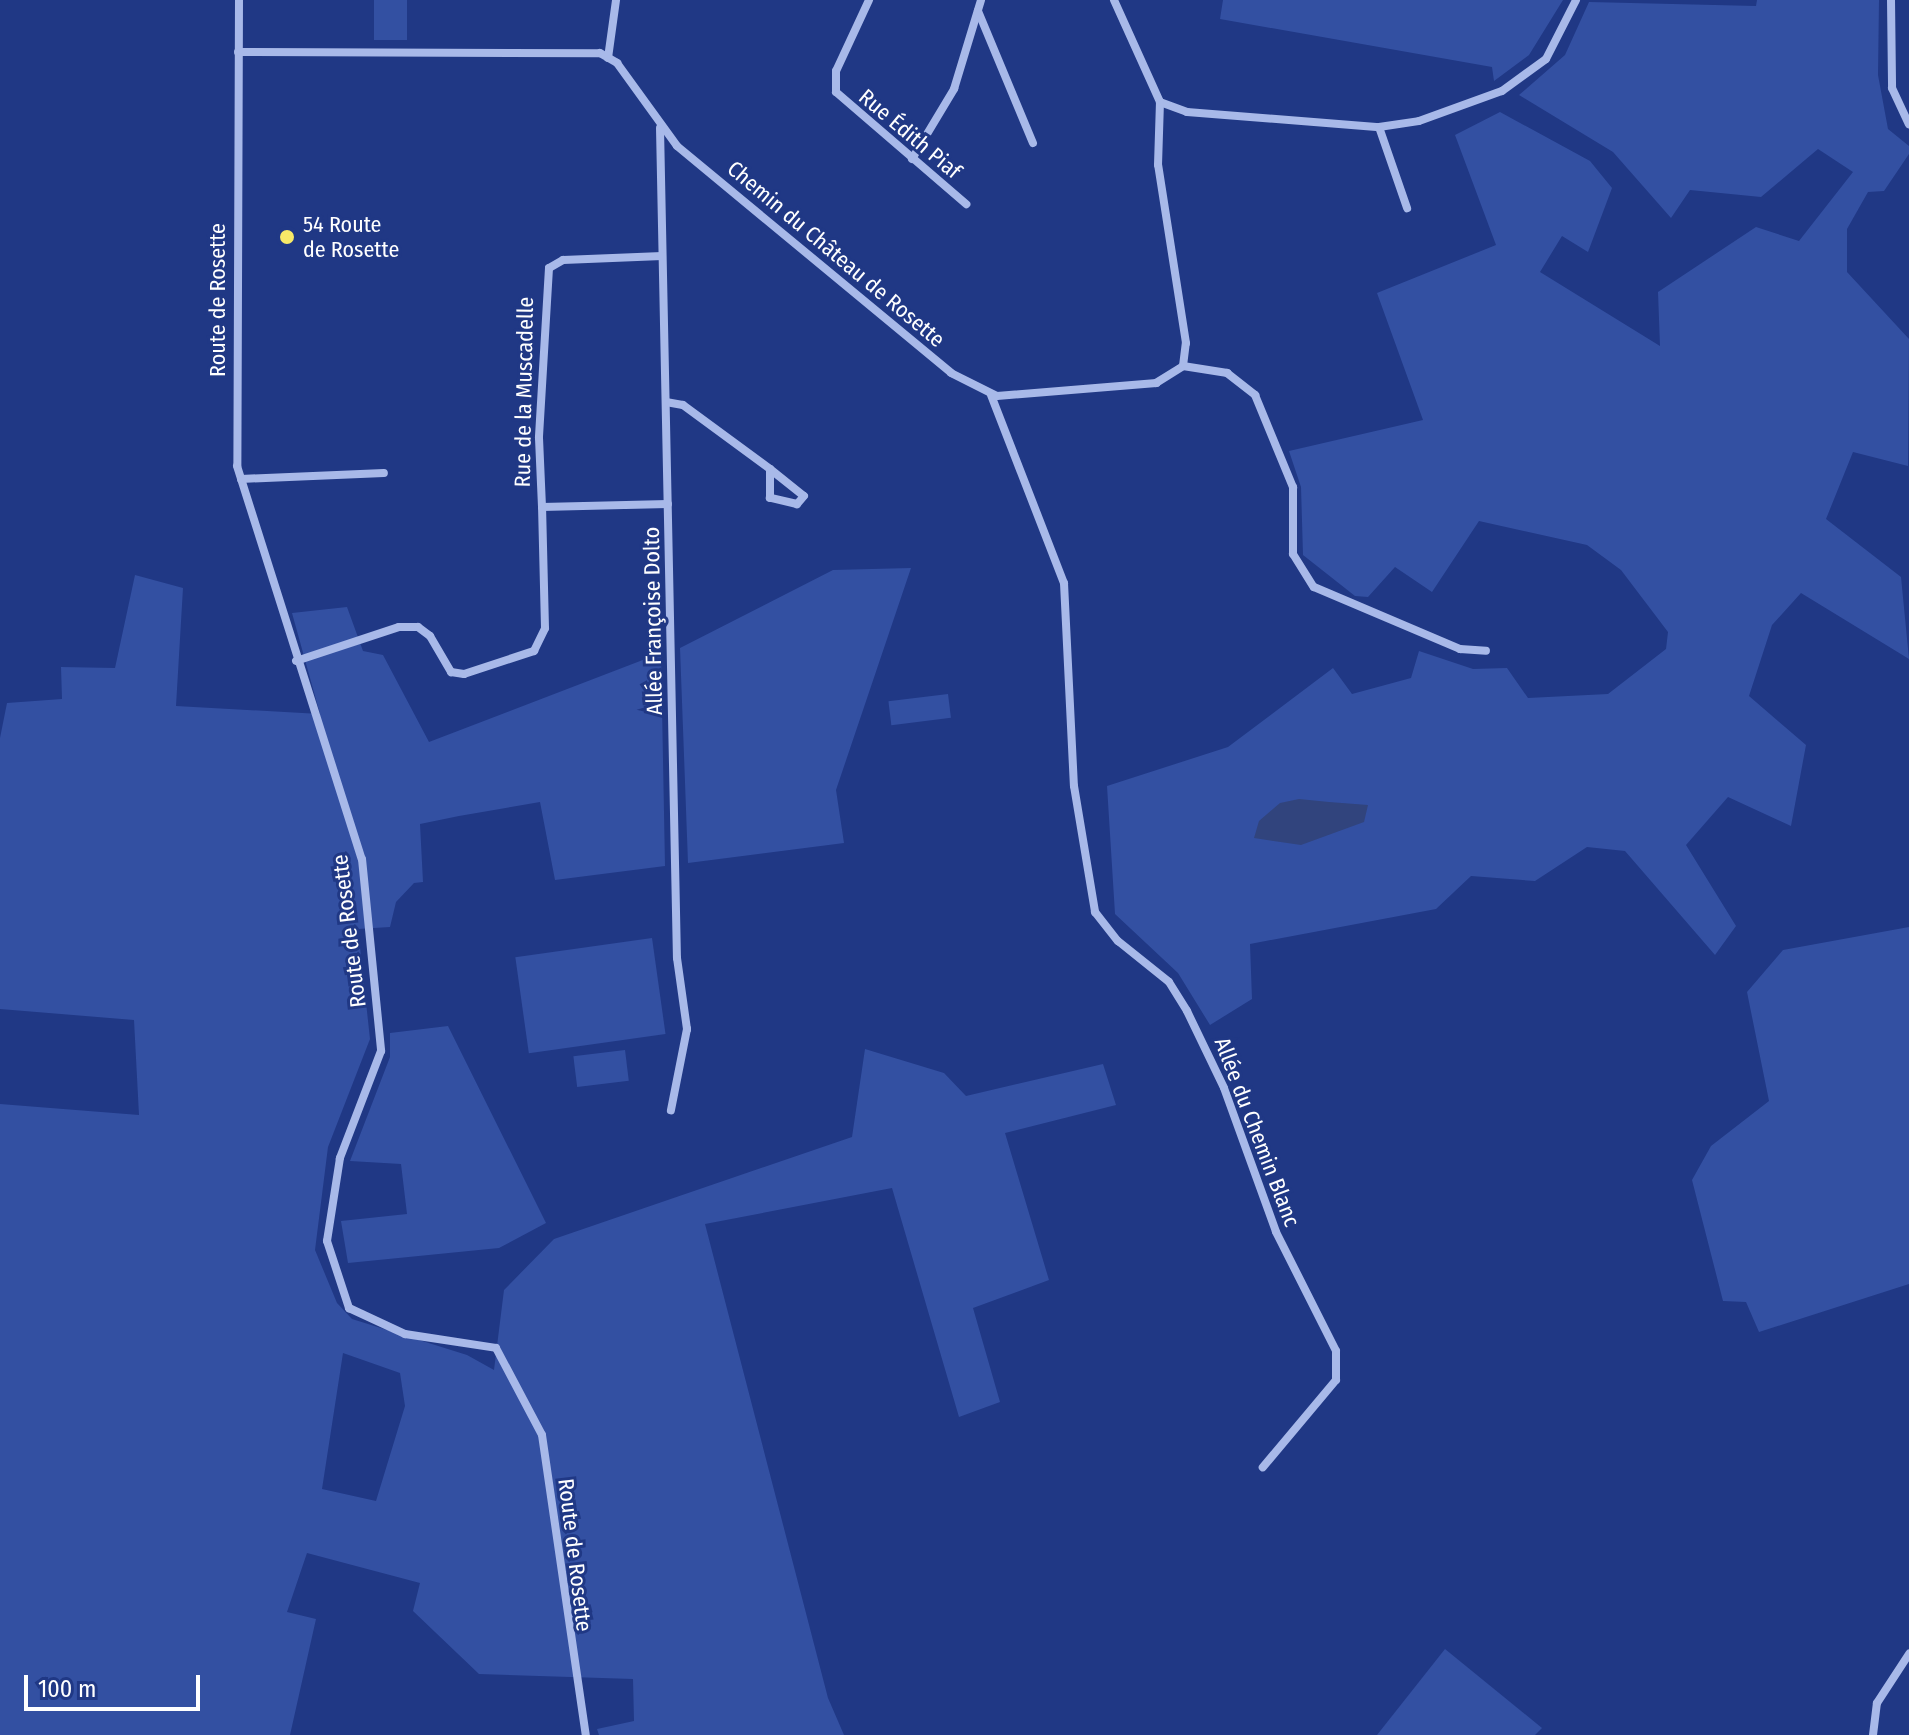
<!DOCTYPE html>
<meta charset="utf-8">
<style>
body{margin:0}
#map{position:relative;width:1909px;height:1735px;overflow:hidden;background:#203885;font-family:"Fira Sans Condensed",sans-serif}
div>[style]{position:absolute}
.green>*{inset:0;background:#3350a2;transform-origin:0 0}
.water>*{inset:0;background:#31447d}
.minor>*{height:8px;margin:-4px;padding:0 4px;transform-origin:4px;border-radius:4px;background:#a8b9e9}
.dots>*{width:22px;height:22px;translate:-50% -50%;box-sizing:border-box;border:4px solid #203885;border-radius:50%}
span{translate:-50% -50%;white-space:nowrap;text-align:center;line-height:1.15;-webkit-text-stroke:6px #203885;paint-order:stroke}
.street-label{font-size:22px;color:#fff}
.poi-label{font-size:22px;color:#fff}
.left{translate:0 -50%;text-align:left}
.scale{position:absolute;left:24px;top:1675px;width:176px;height:36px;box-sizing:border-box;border:4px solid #fff;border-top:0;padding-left:10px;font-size:24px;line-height:28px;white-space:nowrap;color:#fff;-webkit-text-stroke:6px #203885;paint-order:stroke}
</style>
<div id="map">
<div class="green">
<i style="left:374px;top:0;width:33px;height:40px"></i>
<i style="clip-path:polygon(1223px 0,1563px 0,1529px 55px,1494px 81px,1492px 67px,1220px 19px)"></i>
<i style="clip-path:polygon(1757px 0,1879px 0,1878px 75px,1888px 129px,1909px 146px,1909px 154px,1884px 191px,1868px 192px,1847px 229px,1847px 272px,1909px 339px,1908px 466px,1853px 452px,1826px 519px,1901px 577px,1909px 659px,1801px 593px,1772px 625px,1749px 696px,1806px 745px,1791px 826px,1728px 797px,1686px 845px,1736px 926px,1715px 955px,1625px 851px,1587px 847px,1535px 881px,1471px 876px,1436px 909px,1250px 944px,1252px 999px,1210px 1025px,1178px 973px,1115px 914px,1107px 786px,1228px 747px,1333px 668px,1352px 694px,1411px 678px,1419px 651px,1473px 669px,1507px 668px,1528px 698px,1608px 694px,1666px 649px,1668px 632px,1621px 570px,1587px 545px,1479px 521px,1432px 592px,1395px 567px,1368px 597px,1355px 596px,1303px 555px,1301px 487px,1289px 451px,1423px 420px,1377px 293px,1496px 245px,1455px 135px,1500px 112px,1590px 161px,1612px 188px,1588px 252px,1562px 236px,1540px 272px,1660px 346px,1658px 292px,1756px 227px,1799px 241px,1853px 172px,1818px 149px,1761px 197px,1690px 190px,1671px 218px,1613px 152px,1519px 95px,1565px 55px,1589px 2px,1756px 6px)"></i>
<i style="clip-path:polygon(911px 568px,836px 790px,844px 843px,688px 863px,680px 648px,833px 570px)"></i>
<i style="clip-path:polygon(evenodd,135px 575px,183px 588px,176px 706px,320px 714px,292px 613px,347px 607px,363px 651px,383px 655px,429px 742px,661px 653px,665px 866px,555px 880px,540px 802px,459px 816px,420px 824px,423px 882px,414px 883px,396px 902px,390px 927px,358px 929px,370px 1039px,328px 1147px,315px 1250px,337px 1303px,352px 1319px,467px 1355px,494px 1370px,504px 1290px,554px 1239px,852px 1137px,865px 1049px,944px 1073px,966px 1096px,1103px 1064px,1116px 1105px,1005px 1133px,1049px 1280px,973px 1308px,1000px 1402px,959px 1417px,892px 1188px,705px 1224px,828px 1698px,844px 1735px,599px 1735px,597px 1729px,634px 1721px,633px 1679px,479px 1674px,413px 1611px,420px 1583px,307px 1553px,287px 1612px,316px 1619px,290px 1735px,0 1735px,0 1104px,139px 1115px,134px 1020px,0 1009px,0 738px,7px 703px,62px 699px,61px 667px,115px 668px,135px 575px,343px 1353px,400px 1373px,405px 1406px,376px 1501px,322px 1489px,343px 1353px)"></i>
<i style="left:948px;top:694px;width:24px;height:60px;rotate:83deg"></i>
<i style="clip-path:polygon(1909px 927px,1909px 1284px,1759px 1332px,1746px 1302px,1723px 1301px,1692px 1180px,1711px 1146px,1769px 1101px,1747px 992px,1783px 950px)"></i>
<i style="left:652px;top:938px;width:97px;height:138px;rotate:82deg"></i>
<i style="clip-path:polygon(448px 1026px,546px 1223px,499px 1248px,348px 1263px,341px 1221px,407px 1214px,401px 1164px,350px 1161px,390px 1057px,390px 1033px)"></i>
<i style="left:625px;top:1050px;width:31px;height:52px;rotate:83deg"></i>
<i style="clip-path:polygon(1445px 1649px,1542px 1728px,1535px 1735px,1377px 1735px)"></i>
</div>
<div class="water">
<i style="clip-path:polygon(1299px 799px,1329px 802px,1368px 805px,1364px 822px,1301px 845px,1254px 838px,1259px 821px,1280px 803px)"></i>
</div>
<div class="minor">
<i style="left:239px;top:0;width:466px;rotate:90.2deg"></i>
<i style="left:237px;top:466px;width:412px;rotate:72.4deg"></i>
<i style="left:362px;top:859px;width:193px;rotate:84.3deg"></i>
<i style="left:381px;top:1051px;width:115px;rotate:111deg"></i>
<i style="left:340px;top:1158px;width:84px;rotate:98.9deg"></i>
<i style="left:327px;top:1241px;width:71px;rotate:71.8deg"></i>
<i style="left:349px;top:1308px;width:62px;rotate:24.9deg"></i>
<i style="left:405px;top:1334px;width:92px;rotate:8.7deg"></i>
<i style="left:496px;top:1348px;width:98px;rotate:62.1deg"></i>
<i style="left:542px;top:1435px;width:303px;rotate:81.7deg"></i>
<i style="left:869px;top:0;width:78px;rotate:114.9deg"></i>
<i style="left:836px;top:71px;width:21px;rotate:90deg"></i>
<i style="left:836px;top:92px;width:172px;rotate:40.7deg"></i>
<i style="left:1114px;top:0;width:112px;rotate:65.7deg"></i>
<i style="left:1160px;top:102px;width:29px;rotate:20deg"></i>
<i style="left:1187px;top:112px;width:193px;rotate:4.5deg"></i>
<i style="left:1379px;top:127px;width:40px;rotate:-8.5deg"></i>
<i style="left:1419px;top:121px;width:88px;rotate:-19.9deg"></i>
<i style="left:1502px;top:91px;width:54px;rotate:-36deg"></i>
<i style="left:1546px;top:59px;width:66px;rotate:-63deg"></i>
<i style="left:1891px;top:0;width:88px;rotate:89.3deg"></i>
<i style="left:1892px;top:88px;width:40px;rotate:65deg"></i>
<i style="left:978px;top:11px;width:143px;rotate:67.4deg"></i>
<i style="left:238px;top:52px;width:362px;rotate:0.2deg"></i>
<i style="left:600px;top:53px;width:20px;rotate:30deg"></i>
<i style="left:617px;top:63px;width:102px;rotate:54.1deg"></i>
<i style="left:677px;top:146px;width:356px;rotate:39.6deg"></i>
<i style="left:951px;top:373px;width:51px;rotate:26.6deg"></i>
<i style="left:997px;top:396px;width:160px;rotate:-4.7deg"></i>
<i style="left:1156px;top:383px;width:32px;rotate:-32deg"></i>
<i style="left:1183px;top:366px;width:23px;rotate:-83deg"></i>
<i style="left:1186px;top:343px;width:180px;rotate:-98.9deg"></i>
<i style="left:1158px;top:165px;width:63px;rotate:-88.2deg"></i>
<i style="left:608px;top:58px;width:59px;rotate:-82.1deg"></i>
<i style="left:1379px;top:127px;width:86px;rotate:70.9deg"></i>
<i style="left:660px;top:128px;width:830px;rotate:88.83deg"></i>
<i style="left:677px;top:958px;width:72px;rotate:82deg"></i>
<i style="left:687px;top:1029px;width:83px;rotate:101.2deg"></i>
<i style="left:912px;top:159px;width:82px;rotate:-59deg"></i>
<i style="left:954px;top:89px;width:93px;rotate:-73.1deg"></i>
<i style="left:662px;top:256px;width:99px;rotate:177.7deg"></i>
<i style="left:563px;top:260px;width:16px;rotate:150deg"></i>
<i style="left:549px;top:268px;width:170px;rotate:93.4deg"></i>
<i style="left:539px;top:438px;width:69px;rotate:87.5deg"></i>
<i style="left:542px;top:507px;width:126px;rotate:-1.4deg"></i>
<i style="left:1183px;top:366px;width:45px;rotate:9deg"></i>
<i style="left:1227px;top:373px;width:36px;rotate:38deg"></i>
<i style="left:1255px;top:395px;width:100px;rotate:67.6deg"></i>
<i style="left:1293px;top:487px;width:67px;rotate:90deg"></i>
<i style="left:1293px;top:554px;width:39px;rotate:58deg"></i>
<i style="left:1314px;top:587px;width:159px;rotate:23deg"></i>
<i style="left:1460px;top:649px;width:26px;rotate:4deg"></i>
<i style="left:991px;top:395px;width:202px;rotate:68.8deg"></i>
<i style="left:1064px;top:583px;width:203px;rotate:87.2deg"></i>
<i style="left:1074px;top:786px;width:128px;rotate:80.5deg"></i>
<i style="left:1095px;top:912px;width:37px;rotate:52deg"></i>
<i style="left:1118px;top:941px;width:65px;rotate:38.8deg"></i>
<i style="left:1169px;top:982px;width:34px;rotate:58deg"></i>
<i style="left:1187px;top:1011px;width:85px;rotate:64.3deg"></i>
<i style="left:1224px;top:1088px;width:153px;rotate:70.1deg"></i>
<i style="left:1276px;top:1232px;width:133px;rotate:63.2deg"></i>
<i style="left:1336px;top:1351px;width:29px;rotate:90deg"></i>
<i style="left:1336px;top:1380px;width:114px;rotate:130deg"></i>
<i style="left:666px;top:402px;width:17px;rotate:10deg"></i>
<i style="left:683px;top:405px;width:108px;rotate:36.3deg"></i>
<i style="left:770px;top:469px;width:43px;rotate:38.5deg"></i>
<i style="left:804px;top:496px;width:11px;rotate:131deg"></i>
<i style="left:797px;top:504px;width:28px;rotate:-167deg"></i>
<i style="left:770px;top:498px;width:29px;rotate:-90deg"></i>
<i style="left:241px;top:479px;width:143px;rotate:-2.4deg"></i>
<i style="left:296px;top:661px;width:108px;rotate:-18.3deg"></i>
<i style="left:399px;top:627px;width:19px"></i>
<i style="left:418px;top:627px;width:15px;rotate:37deg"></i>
<i style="left:430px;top:636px;width:42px;rotate:59.7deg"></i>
<i style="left:451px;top:672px;width:13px;rotate:9deg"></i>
<i style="left:464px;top:674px;width:74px;rotate:-18.2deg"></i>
<i style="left:534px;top:651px;width:25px;rotate:-64deg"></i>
<i style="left:545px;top:628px;width:121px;rotate:-91.4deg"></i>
<i style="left:1873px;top:1735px;width:32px;rotate:-83deg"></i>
<i style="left:1877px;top:1703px;width:59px;rotate:-56.9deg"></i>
</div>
<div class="dots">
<i style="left:287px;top:237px;background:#f7e968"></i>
</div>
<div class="street-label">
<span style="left:910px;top:134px;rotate:40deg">Rue Édith Piaf</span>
<span style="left:836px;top:254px;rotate:40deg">Chemin du Château de Rosette</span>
<span style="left:218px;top:300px;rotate:-90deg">Route de Rosette</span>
<span style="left:524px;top:392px;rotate:-89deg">Rue de la Muscadelle</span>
<span style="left:653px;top:621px;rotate:-91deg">Allée Françoise Dolto</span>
<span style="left:349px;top:931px;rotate:-97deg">Route de Rosette</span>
<span style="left:1257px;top:1132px;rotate:69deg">Allée du Chemin Blanc</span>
<span style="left:575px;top:1555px;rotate:83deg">Route de Rosette</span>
</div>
<div class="poi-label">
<span class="left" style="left:303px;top:237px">54 Route<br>de Rosette</span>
</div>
<div class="scale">100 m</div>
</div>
